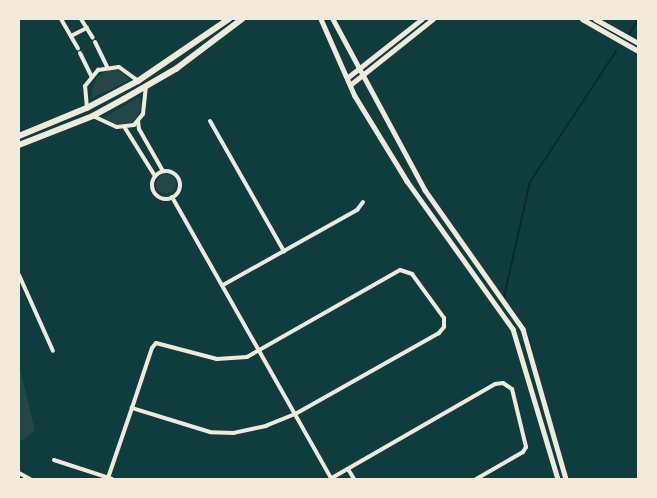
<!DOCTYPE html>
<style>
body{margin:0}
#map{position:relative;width:657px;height:498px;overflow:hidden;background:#0f3d3e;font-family:Signika,sans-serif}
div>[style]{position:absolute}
.green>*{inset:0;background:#244646}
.round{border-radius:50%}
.stream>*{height:2px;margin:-1px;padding:0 1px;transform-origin:1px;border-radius:1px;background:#0a2a2b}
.minor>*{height:4px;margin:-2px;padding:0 2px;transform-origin:2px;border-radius:2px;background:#f1e9da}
.minor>.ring{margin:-2px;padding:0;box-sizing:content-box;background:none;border:4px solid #f1e9da;border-radius:50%}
.tertiary>*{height:4.5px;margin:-2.25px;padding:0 2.25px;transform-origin:2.25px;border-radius:2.25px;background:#f1e9da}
.secondary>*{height:5px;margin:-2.5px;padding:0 2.5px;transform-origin:2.5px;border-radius:2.5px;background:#f1e9da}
.primary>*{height:5.5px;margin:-2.75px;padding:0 2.75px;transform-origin:2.75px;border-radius:2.75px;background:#f1e9da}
span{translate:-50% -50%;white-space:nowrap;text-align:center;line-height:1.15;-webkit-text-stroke:5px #f1e9da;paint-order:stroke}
.frame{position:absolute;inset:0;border:20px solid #f1e9da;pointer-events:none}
</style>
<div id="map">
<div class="green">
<i style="clip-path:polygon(118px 70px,130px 80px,92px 98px,92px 89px,97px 77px,108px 70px)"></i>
<i style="clip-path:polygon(139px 97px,142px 107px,134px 122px,116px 125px,104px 118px)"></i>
<i class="round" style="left:156px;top:174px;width:20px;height:20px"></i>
<i style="clip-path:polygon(19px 365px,35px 431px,19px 442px)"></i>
</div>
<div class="stream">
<i style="left:629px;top:34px;width:17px;rotate:-57deg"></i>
<i style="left:504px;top:297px;width:118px;rotate:-77.3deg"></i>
<i style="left:530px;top:182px;width:157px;rotate:-56.7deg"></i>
</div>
<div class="minor">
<i style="left:61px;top:19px;width:34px;rotate:60deg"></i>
<i style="left:81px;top:19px;width:22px;rotate:58deg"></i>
<i style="left:71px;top:36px;width:18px;rotate:-27deg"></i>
<i style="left:95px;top:42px;width:28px;rotate:64deg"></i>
<i style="left:80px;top:53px;width:25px;rotate:64deg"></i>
<i style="left:87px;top:108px;width:22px;rotate:-95deg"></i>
<i style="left:85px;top:86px;width:21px;rotate:-51deg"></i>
<i style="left:98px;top:70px;width:21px;rotate:-8deg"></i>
<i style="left:119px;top:67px;width:24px;rotate:36deg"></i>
<i style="left:93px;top:116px;width:26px;rotate:25deg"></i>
<i style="left:117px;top:127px;width:17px;rotate:-7deg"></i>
<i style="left:134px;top:125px;width:14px;rotate:-51deg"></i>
<i style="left:143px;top:114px;width:28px;rotate:-84deg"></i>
<i style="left:138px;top:121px;width:8px;rotate:83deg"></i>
<i style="left:139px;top:129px;width:48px;rotate:60.3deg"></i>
<i style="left:210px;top:121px;width:150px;rotate:60.4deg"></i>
<i style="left:125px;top:128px;width:57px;rotate:58deg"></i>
<i class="ring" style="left:152px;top:171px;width:24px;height:24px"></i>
<i style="left:172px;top:197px;width:323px;rotate:60.5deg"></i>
<i style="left:19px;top:275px;width:83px;rotate:65.9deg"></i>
<i style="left:223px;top:285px;width:154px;rotate:-29.2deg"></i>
<i style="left:357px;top:210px;width:10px;rotate:-53deg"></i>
<i style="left:54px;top:460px;width:61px;rotate:18.1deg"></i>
<i style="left:348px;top:469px;width:12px;rotate:59deg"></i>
<i style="left:19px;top:473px;width:13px;rotate:29deg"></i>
<i style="left:108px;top:478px;width:74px;rotate:-71.1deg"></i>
<i style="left:132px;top:408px;width:63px;rotate:-71.6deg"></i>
<i style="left:152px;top:348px;width:6px;rotate:-51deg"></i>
<i style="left:156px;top:343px;width:63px;rotate:14.7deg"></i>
<i style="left:217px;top:359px;width:30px;rotate:-4deg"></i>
<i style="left:247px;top:357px;width:176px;rotate:-29.6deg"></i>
<i style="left:400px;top:270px;width:13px;rotate:18deg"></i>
<i style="left:412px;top:274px;width:54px;rotate:54deg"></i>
<i style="left:444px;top:318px;width:9px;rotate:90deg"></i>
<i style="left:444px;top:327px;width:8px;rotate:130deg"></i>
<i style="left:439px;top:333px;width:165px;rotate:150.6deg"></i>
<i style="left:295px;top:414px;width:31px;rotate:158deg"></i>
<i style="left:266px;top:426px;width:33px;rotate:168deg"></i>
<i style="left:234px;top:433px;width:24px;rotate:-178deg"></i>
<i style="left:210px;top:432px;width:82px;rotate:-162.9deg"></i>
<i style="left:330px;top:479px;width:190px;rotate:-29.9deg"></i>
<i style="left:495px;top:384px;width:8px;rotate:-7deg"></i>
<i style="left:503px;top:383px;width:11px;rotate:34deg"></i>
<i style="left:512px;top:389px;width:60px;rotate:76.4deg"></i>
<i style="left:526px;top:447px;width:6px;rotate:121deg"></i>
<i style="left:523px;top:452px;width:54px;rotate:150.1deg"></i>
</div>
<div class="tertiary">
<i style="left:321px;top:19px;width:84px;rotate:66.2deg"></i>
<i style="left:355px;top:96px;width:100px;rotate:58.5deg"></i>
<i style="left:407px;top:181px;width:182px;rotate:54.4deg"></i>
<i style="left:513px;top:329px;width:157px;rotate:73.3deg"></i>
<i style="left:333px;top:19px;width:194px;rotate:61.7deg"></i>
<i style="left:425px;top:190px;width:170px;rotate:54.8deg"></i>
<i style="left:523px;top:329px;width:156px;rotate:74deg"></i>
<i style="left:347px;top:78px;width:95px;rotate:-38.2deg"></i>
<i style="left:350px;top:85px;width:106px;rotate:-38.5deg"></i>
</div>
<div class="secondary">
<i style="left:582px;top:19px;width:64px;rotate:29.7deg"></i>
<i style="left:595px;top:19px;width:49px;rotate:29.2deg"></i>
</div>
<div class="primary">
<i style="left:19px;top:136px;width:74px;rotate:-22.4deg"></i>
<i style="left:87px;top:108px;width:58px;rotate:-27.9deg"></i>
<i style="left:138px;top:81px;width:110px;rotate:-34.3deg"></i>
<i style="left:19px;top:145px;width:79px;rotate:-21.4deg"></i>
<i style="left:93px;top:116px;width:35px;rotate:-29deg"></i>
<i style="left:124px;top:99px;width:60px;rotate:-30deg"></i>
<i style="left:176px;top:69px;width:83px;rotate:-37.1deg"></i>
</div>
<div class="frame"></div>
</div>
